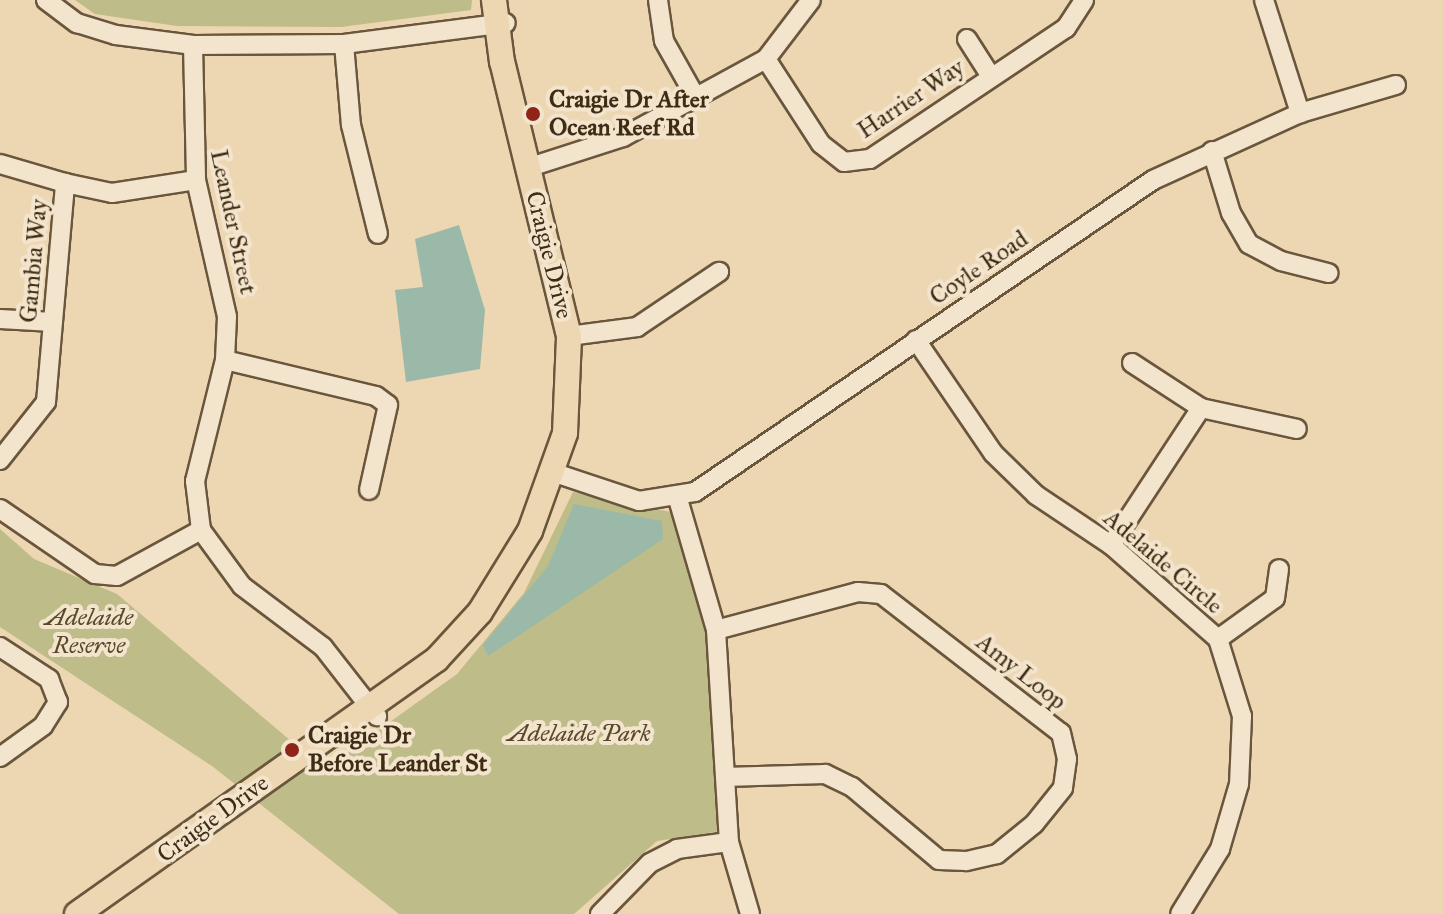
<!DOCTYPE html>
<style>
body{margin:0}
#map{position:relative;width:1443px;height:914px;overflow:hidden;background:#edd6b2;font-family:"IM FELL Great Primer",serif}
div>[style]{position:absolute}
.green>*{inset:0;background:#bebc88}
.water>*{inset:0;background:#9ab9a9}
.roads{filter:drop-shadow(2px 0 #6a563c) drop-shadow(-2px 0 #6a563c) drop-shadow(0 2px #6a563c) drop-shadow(0 -2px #6a563c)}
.minor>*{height:18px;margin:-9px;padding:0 9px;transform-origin:9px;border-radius:9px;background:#f3e4cd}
.major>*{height:24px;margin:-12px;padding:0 12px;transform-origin:12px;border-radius:12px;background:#edd6b2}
.dots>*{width:22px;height:22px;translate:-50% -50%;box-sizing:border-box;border:4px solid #f3e4cd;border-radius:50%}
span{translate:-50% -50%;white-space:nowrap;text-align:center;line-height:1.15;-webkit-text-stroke:8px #f3e4cd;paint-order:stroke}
.street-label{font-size:24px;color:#3f2c14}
.poi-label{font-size:24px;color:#3f2c14;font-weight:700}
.left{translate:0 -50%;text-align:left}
.park-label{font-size:24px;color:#58492b;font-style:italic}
</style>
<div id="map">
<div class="green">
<i style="clip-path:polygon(75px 0,472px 0,471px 10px,341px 27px,177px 26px,95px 14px)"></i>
<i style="clip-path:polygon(573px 492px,671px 512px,709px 643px,720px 831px,657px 841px,574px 914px,399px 914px,212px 766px,0 627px,0 529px,34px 559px,117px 594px,324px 769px,457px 674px,524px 593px)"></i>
</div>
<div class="water">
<i style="clip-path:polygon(459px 225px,485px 310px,480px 369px,406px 382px,395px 290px,423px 287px,415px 239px)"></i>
<i style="clip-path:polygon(574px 504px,662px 521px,663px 539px,488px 656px,483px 645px,548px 566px)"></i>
</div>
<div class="roads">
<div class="minor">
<i style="left:46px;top:0;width:39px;rotate:37deg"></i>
<i style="left:77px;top:23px;width:41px;rotate:17.1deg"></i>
<i style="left:116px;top:35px;width:78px;rotate:7.4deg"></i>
<i style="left:193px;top:45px;width:151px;rotate:-0.4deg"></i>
<i style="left:344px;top:44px;width:163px;rotate:-7.4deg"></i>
<i style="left:658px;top:0;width:41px;rotate:81.7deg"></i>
<i style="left:664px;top:41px;width:63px;rotate:60.6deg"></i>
<i style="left:1264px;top:0;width:119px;rotate:72.3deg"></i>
<i style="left:967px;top:39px;width:43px;rotate:57.4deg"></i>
<i style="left:344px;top:44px;width:81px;rotate:85.1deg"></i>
<i style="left:351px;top:125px;width:112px;rotate:76.1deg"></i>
<i style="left:193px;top:45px;width:135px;rotate:88.7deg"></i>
<i style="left:196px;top:180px;width:140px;rotate:77.2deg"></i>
<i style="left:227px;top:317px;width:43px;rotate:92.7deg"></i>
<i style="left:225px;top:360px;width:125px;rotate:103.9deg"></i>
<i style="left:195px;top:481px;width:49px;rotate:83deg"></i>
<i style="left:201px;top:530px;width:69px;rotate:53.8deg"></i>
<i style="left:242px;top:586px;width:101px;rotate:37deg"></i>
<i style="left:323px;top:647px;width:88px;rotate:52deg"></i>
<i style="left:766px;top:59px;width:101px;rotate:57.1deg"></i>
<i style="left:821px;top:144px;width:29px;rotate:38deg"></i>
<i style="left:844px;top:162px;width:26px;rotate:-7deg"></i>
<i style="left:870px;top:159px;width:236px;rotate:-33.8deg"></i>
<i style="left:1066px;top:28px;width:33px;rotate:-57deg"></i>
<i style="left:1212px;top:151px;width:65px;rotate:73deg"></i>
<i style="left:1231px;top:213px;width:36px;rotate:60deg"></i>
<i style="left:1249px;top:244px;width:36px;rotate:28deg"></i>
<i style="left:1281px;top:261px;width:49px;rotate:14.3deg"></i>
<i style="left:0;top:164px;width:68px;rotate:16.3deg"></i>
<i style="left:527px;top:168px;width:101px;rotate:-17.9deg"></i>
<i style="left:623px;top:137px;width:163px;rotate:-28.6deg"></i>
<i style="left:766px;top:59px;width:74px;rotate:-52.7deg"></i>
<i style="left:0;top:319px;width:53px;rotate:3.2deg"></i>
<i style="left:569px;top:336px;width:69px;rotate:-7.5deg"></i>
<i style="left:637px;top:327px;width:99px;rotate:-33.9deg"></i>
<i style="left:916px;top:340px;width:137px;rotate:55.7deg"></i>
<i style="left:993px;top:453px;width:60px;rotate:44.3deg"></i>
<i style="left:1036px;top:495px;width:90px;rotate:33.7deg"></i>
<i style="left:1111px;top:545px;width:142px;rotate:41.3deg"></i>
<i style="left:1218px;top:639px;width:81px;rotate:72.7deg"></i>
<i style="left:1242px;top:716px;width:68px;rotate:92.5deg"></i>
<i style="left:1239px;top:784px;width:68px;rotate:106.3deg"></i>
<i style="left:1220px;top:849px;width:76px;rotate:121.6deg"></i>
<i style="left:225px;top:360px;width:155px;rotate:13.4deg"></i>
<i style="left:376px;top:396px;width:15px;rotate:37deg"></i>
<i style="left:388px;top:405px;width:87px;rotate:102.6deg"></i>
<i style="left:1132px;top:363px;width:82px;rotate:33.1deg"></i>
<i style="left:1201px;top:408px;width:98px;rotate:12.3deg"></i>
<i style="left:0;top:460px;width:74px;rotate:-51.6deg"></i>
<i style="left:46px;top:402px;width:220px;rotate:-85deg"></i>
<i style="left:65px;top:183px;width:48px;rotate:12deg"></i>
<i style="left:112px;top:193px;width:85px;rotate:-8.8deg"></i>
<i style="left:555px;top:473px;width:89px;rotate:18.4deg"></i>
<i style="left:639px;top:501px;width:57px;rotate:-9.1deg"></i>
<i style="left:695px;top:492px;width:554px;rotate:-34.26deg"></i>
<i style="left:1153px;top:180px;width:162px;rotate:-24.5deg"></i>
<i style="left:1300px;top:113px;width:100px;rotate:-16.3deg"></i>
<i style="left:678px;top:499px;width:136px;rotate:73.8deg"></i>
<i style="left:716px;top:630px;width:212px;rotate:86.5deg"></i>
<i style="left:729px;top:842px;width:75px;rotate:73.7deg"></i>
<i style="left:0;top:509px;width:115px;rotate:34.4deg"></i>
<i style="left:95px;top:574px;width:22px;rotate:5deg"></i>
<i style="left:117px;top:576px;width:96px;rotate:-28.7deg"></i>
<i style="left:1111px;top:545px;width:164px;rotate:-56.7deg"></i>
<i style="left:716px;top:630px;width:147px;rotate:-15deg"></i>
<i style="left:858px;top:592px;width:23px;rotate:5deg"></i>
<i style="left:881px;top:594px;width:227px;rotate:37.7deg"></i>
<i style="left:1061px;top:733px;width:27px;rotate:77deg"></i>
<i style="left:1067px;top:759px;width:29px;rotate:98deg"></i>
<i style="left:1063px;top:788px;width:46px;rotate:128.9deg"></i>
<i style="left:1034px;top:824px;width:48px;rotate:141deg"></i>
<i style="left:997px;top:854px;width:32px;rotate:167deg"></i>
<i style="left:966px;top:861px;width:27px;rotate:-178deg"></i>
<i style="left:939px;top:860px;width:114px;rotate:-140deg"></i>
<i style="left:852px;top:787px;width:30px;rotate:-154deg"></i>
<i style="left:825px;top:774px;width:100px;rotate:178.3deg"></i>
<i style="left:1218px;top:639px;width:70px;rotate:-35.7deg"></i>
<i style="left:1275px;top:598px;width:29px;rotate:-82deg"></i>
<i style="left:0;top:647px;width:59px;rotate:33.1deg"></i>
<i style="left:49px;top:679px;width:25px;rotate:69deg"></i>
<i style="left:58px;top:702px;width:28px;rotate:122deg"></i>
<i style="left:43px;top:726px;width:53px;rotate:144.2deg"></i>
<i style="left:600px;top:914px;width:71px;rotate:-45.6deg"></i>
<i style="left:650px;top:863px;width:30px;rotate:-27deg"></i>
<i style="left:677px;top:849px;width:52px;rotate:-7.7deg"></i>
</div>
<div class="major">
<i style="left:77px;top:914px;width:440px;rotate:-35.3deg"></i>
<i style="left:436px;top:660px;width:65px;rotate:-47.5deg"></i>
<i style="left:480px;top:612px;width:95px;rotate:-58.3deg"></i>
<i style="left:530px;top:531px;width:104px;rotate:-70.3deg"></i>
<i style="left:565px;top:433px;width:97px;rotate:-87.6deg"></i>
<i style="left:569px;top:336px;width:282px;rotate:-103.7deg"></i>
<i style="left:502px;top:62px;width:63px;rotate:-97.4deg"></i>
</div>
</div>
<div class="dots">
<i style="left:533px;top:114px;background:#8f2418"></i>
<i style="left:292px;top:750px;background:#8f2418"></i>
</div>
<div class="street-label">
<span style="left:911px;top:99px;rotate:-34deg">Harrier Way</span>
<span style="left:233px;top:222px;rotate:78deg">Leander Street</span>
<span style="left:549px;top:255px;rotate:76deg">Craigie Drive</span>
<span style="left:34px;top:261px;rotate:-85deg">Gambia Way</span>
<span style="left:979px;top:268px;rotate:-34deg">Coyle Road</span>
<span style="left:1163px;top:562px;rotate:40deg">Adelaide Circle</span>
<span style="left:1021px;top:672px;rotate:38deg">Amy Loop</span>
<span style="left:213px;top:819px;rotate:-36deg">Craigie Drive</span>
</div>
<div class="poi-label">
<span class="left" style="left:549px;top:114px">Craigie Dr After<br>Ocean Reef Rd</span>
<span class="left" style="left:308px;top:750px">Craigie Dr<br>Before Leander St</span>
</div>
<div class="park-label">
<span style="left:89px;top:632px">Adelaide<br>Reserve</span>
<span style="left:579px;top:734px">Adelaide Park</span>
</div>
</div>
